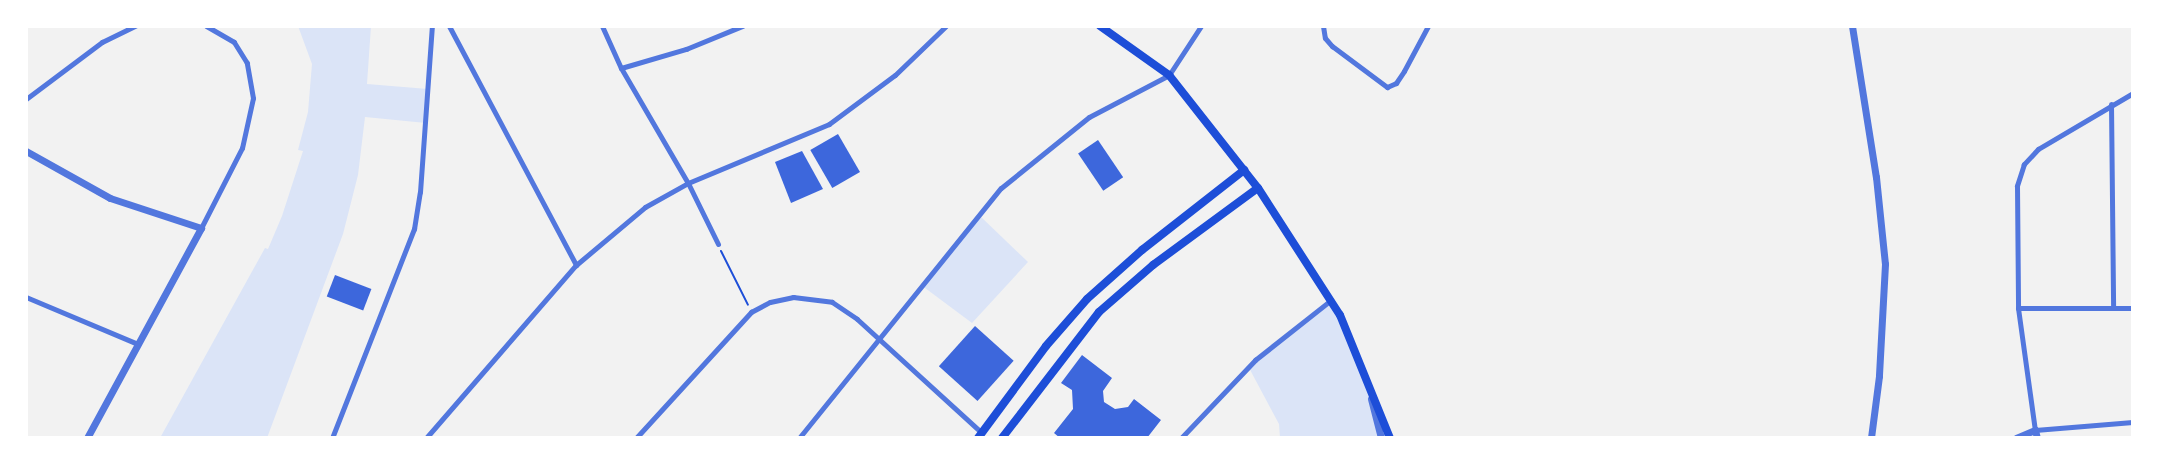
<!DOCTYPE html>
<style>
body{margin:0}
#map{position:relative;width:2159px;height:464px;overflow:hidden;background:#f2f2f2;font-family:Rubik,sans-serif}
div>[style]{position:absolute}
.green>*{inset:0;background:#dbe4f7}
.building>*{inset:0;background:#3d67dc;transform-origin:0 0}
.path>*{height:2px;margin:-1px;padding:0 1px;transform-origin:1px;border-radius:1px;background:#1d4ed8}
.minor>*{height:5px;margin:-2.5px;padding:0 2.5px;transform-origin:2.5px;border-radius:2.5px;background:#5277de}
.tertiary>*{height:7px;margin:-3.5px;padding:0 3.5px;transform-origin:3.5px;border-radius:3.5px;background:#5277de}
.secondary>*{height:8px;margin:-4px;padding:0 4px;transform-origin:4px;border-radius:4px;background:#1d4ed8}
span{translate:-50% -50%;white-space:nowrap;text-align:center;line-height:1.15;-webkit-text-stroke:4px #fff;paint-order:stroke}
.frame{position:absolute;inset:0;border:28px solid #fff;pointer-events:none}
</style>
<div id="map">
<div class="green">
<i style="clip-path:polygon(298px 26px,371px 26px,367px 84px,428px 89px,426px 123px,365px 117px,358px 175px,343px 234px,267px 438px,160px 438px,265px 248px,268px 249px,282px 216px,303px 151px,298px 150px,308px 112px,312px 64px)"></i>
<i style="clip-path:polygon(979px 215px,1028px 262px,972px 323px,921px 285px)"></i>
<i style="clip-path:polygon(1331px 299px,1355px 348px,1381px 438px,1280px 438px,1279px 424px,1248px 366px)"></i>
</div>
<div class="building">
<i style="left:838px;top:134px;width:44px;height:32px;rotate:60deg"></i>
<i style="left:1098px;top:140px;width:45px;height:24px;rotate:56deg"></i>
<i style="clip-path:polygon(802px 151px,823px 189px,791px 203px,775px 162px)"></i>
<i style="left:335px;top:275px;width:39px;height:23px;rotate:21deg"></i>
<i style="left:975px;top:326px;width:52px;height:54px;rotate:42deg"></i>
<i style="clip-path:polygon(1082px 355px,1112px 378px,1103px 391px,1104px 402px,1115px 409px,1128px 407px,1134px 399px,1161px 420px,1147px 438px,1060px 438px,1054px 433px,1073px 409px,1072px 390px,1061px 383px)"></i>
</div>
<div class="path">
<i style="left:721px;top:251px;width:60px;rotate:63.4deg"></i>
</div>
<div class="minor">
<i style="left:449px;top:26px;width:271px;rotate:62deg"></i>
<i style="left:602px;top:26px;width:46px;rotate:65.7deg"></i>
<i style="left:621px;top:68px;width:133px;rotate:59.8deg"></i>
<i style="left:688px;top:183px;width:68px;rotate:63.8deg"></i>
<i style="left:1323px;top:26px;width:12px;rotate:81deg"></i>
<i style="left:1325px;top:38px;width:11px;rotate:49deg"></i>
<i style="left:1332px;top:46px;width:69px;rotate:36.7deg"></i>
<i style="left:1387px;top:87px;width:10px;rotate:-24deg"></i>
<i style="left:1396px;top:83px;width:14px;rotate:-56deg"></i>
<i style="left:1404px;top:71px;width:51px;rotate:-61.9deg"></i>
<i style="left:621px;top:68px;width:68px;rotate:-16.3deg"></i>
<i style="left:686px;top:49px;width:61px;rotate:-22.3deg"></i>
<i style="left:2133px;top:93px;width:110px;rotate:149.5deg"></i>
<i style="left:2038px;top:149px;width:21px;rotate:133deg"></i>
<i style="left:2024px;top:164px;width:23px;rotate:108deg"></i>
<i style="left:2017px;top:186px;width:122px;rotate:89.5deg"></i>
<i style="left:2018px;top:308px;width:123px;rotate:82.1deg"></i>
<i style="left:2035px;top:430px;width:98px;rotate:-4.7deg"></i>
<i style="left:26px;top:99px;width:95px;rotate:-36.9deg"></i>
<i style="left:102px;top:42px;width:37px;rotate:-26deg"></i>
<i style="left:2111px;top:104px;width:204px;rotate:89.4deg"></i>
<i style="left:201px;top:228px;width:90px;rotate:-62.9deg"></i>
<i style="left:242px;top:148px;width:51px;rotate:-77.6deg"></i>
<i style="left:253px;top:98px;width:36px;rotate:-100deg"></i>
<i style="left:247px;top:63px;width:25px;rotate:-122deg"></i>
<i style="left:234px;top:42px;width:32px;rotate:-150deg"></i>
<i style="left:26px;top:297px;width:121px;rotate:22.8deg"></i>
<i style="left:2018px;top:308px;width:115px"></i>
<i style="left:332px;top:438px;width:225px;rotate:-68.6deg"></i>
<i style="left:414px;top:229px;width:37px;rotate:-81deg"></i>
<i style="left:420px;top:192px;width:166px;rotate:-85.9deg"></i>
<i style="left:426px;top:438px;width:229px;rotate:-49.1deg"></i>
<i style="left:576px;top:265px;width:90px;rotate:-40deg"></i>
<i style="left:645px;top:207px;width:49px;rotate:-29.2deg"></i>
<i style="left:688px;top:183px;width:153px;rotate:-22.7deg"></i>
<i style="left:829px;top:124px;width:82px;rotate:-36.6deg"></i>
<i style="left:895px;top:75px;width:71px;rotate:-43.9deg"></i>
<i style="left:636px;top:438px;width:171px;rotate:-47.6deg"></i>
<i style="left:751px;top:312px;width:21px;rotate:-28deg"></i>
<i style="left:770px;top:302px;width:24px;rotate:-12deg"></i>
<i style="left:793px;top:297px;width:39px;rotate:7deg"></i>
<i style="left:832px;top:302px;width:30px;rotate:34deg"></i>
<i style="left:857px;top:319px;width:169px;rotate:42.4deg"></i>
<i style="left:799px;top:438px;width:321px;rotate:-51.1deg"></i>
<i style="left:1001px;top:188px;width:113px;rotate:-38.9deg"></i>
<i style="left:1089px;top:117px;width:90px;rotate:-27.7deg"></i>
<i style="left:1169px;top:75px;width:59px;rotate:-56.9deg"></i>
<i style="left:1181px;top:438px;width:108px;rotate:-46.5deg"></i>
<i style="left:1255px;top:360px;width:97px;rotate:-38.3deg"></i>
</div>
<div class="tertiary">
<i style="left:1852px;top:26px;width:153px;rotate:81deg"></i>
<i style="left:1876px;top:177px;width:87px;rotate:84.1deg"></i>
<i style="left:1885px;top:264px;width:112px;rotate:93.1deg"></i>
<i style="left:1879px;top:376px;width:63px;rotate:97.4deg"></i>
<i style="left:26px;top:151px;width:96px;rotate:29.2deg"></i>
<i style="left:110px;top:198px;width:96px;rotate:18.2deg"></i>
<i style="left:201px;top:228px;width:239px;rotate:118.5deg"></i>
<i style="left:1371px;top:399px;width:40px;rotate:75.6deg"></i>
<i style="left:2016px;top:438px;width:21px;rotate:-23deg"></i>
<i style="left:2035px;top:430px;width:8px;rotate:76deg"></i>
</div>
<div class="secondary">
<i style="left:1100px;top:26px;width:85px;rotate:35.4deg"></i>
<i style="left:1169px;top:75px;width:144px;rotate:51.8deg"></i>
<i style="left:1258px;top:188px;width:151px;rotate:57.2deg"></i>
<i style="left:1340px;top:315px;width:133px;rotate:67.9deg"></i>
<i style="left:978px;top:438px;width:114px;rotate:-53.5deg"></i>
<i style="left:1046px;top:346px;width:62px;rotate:-48.9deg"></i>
<i style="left:1087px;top:299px;width:74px;rotate:-41.7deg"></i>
<i style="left:1142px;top:250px;width:130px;rotate:-38.1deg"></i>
<i style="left:1002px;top:438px;width:159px;rotate:-52.4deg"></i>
<i style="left:1099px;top:312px;width:72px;rotate:-41deg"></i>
<i style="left:1153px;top:265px;width:130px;rotate:-36.3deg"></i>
</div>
<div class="frame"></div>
</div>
